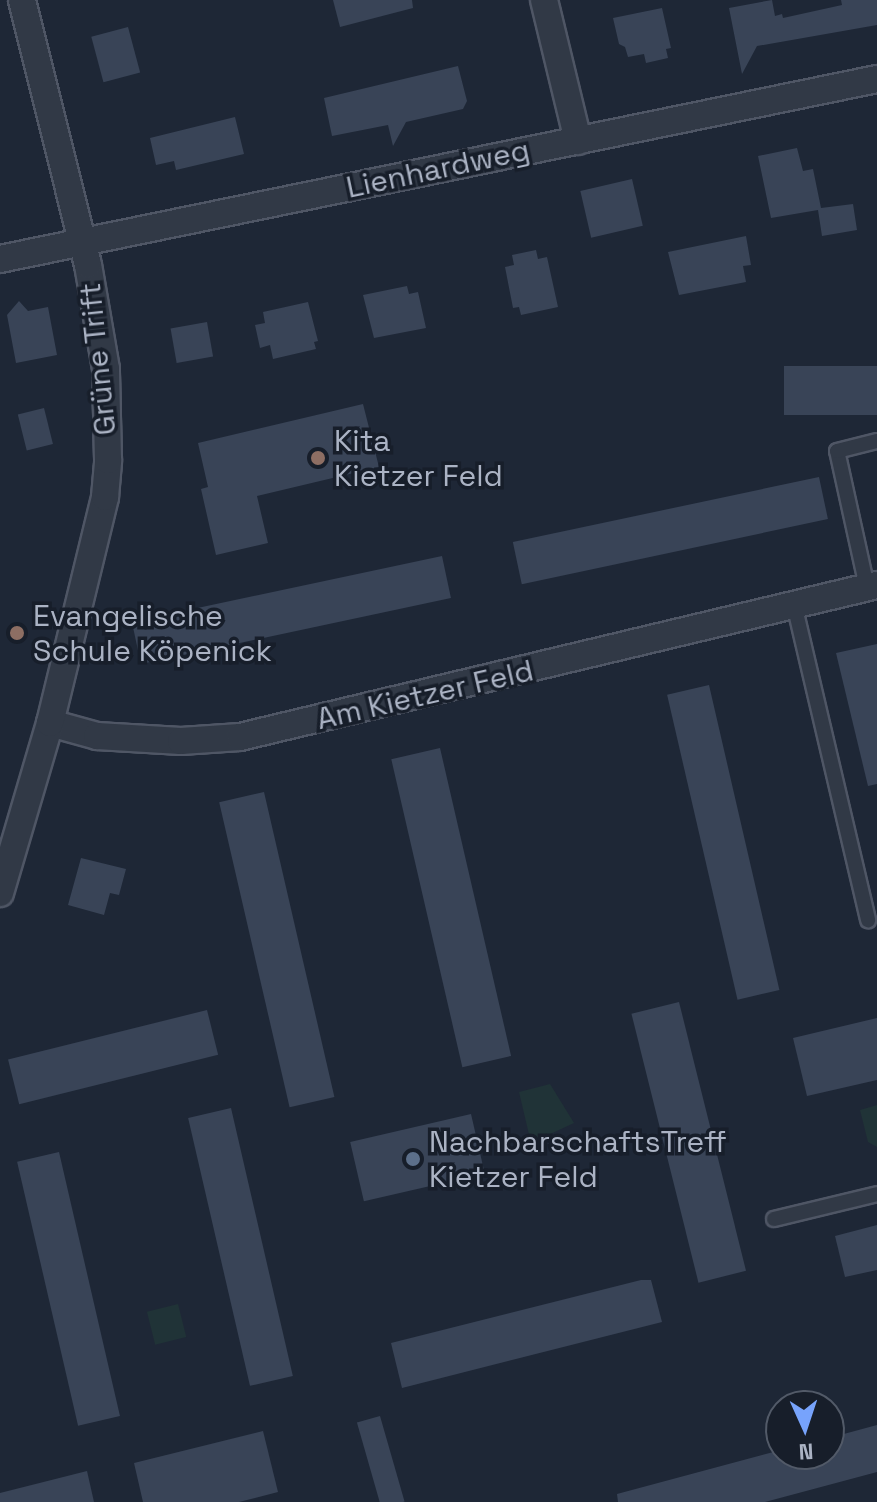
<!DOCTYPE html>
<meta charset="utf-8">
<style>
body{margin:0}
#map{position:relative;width:877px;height:1502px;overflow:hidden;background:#1e2736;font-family:"Space Grotesk",sans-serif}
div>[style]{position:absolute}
.green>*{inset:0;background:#203337;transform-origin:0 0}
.building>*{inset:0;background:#394457;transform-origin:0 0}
.roads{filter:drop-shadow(2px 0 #4f5665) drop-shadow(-2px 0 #4f5665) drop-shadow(0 2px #4f5665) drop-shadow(0 -2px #4f5665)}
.lane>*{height:14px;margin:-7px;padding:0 7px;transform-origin:7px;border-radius:7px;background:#313946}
.street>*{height:26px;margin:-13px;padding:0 13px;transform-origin:13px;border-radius:13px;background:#313946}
.dots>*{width:22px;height:22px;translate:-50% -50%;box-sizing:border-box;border:4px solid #171e2a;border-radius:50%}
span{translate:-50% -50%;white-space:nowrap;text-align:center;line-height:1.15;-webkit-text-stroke:7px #171e2a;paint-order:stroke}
.street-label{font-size:30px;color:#abb3c4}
.poi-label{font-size:30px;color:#abb3c4}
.left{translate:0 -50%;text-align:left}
.north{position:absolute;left:765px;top:1390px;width:80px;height:80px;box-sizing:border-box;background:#171e2a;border:2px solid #525a68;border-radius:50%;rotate:177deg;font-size:22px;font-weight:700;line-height:32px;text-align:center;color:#abb3c4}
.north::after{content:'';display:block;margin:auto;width:28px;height:36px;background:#77a3fc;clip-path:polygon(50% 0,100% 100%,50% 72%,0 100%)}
</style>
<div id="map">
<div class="green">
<i style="clip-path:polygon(550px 1084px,574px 1123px,531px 1143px,519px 1092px)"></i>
<i style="clip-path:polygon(877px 1105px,877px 1147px,868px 1142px,860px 1110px)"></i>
<i style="left:178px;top:1304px;width:34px;height:32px;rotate:76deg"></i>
</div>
<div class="building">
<i style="clip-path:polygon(333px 0,412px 0,413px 8px,340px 27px)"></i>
<i style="clip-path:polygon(772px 0,775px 16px,782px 14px,783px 18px,842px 5px,841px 0,877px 0,877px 25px,757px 46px,742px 74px,729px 8px)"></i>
<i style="clip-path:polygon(662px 8px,671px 48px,666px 49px,668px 58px,646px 63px,644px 54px,628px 57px,625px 47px,619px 44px,613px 18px)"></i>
<i style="left:128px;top:27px;width:47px;height:38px;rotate:75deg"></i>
<i style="clip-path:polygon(458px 66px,467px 101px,463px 109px,406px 122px,393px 146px,388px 125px,332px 136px,324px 98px)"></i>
<i style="clip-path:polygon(235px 117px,244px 154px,176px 170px,174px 161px,156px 165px,150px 138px)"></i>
<i style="clip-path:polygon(797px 148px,803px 171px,813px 169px,821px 208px,853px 204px,857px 230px,822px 236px,818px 210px,771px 218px,758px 156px)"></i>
<i style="left:632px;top:179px;width:48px;height:53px;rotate:77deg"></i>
<i style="clip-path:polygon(746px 236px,751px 265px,743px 266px,746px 282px,679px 295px,668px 252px)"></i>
<i style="clip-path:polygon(536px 250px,538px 259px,547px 257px,558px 307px,521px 315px,519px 307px,513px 308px,505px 267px,514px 265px,512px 255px)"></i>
<i style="clip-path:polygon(407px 286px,409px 294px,418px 292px,426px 328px,374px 338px,363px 295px)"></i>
<i style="clip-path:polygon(19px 301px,28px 311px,48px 307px,57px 355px,16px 363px,7px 315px)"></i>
<i style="clip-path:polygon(308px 302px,318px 341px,314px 342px,316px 349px,273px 359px,270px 345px,260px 348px,255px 325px,265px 323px,263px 312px)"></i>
<i style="left:207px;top:322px;width:35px;height:37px;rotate:80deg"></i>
<i style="left:877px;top:366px;width:49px;height:93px;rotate:90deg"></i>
<i style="clip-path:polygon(363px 404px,379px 467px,257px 496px,268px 543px,216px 555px,201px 489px,208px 487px,198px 443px)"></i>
<i style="left:44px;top:408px;width:37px;height:27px;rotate:76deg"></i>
<i style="left:819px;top:477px;width:43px;height:313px;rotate:78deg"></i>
<i style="left:442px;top:556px;width:43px;height:317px;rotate:78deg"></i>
<i style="clip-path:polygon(877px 644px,877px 784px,868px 786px,836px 653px)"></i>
<i style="left:709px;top:685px;width:313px;height:43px;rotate:77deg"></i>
<i style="left:440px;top:748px;width:316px;height:50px;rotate:77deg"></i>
<i style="left:264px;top:792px;width:313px;height:46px;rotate:77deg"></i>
<i style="clip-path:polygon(81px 858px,126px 869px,119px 895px,110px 893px,104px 915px,68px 905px)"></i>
<i style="left:679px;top:1002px;width:277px;height:49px;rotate:76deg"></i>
<i style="left:207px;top:1010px;width:46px;height:205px;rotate:76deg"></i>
<i style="clip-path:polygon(877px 1018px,877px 1080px,807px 1096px,793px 1038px)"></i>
<i style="left:231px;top:1108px;width:275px;height:44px;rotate:77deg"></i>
<i style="left:471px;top:1114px;width:61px;height:124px;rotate:77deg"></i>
<i style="left:59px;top:1152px;width:271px;height:43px;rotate:77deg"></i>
<i style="clip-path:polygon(877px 1225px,877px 1270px,845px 1277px,835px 1236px)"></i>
<i style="clip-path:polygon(641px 1280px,651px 1280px,662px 1322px,402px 1388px,391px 1343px)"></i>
<i style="left:380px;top:1416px;width:89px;height:24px;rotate:74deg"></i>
<i style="clip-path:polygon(877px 1425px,877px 1472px,765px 1502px,618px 1502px,617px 1494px,781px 1450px,781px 1454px,829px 1454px,829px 1438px)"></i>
<i style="clip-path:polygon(263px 1431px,278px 1492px,239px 1502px,143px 1502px,134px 1463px)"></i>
<i style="clip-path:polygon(87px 1471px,94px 1502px,0 1502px,0 1493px)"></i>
</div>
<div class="roads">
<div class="lane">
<i style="left:867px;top:587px;width:139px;rotate:-102.4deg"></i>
<i style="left:837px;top:451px;width:41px;rotate:-14deg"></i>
<i style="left:794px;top:604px;width:325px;rotate:76.8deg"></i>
<i style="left:774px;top:1219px;width:106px;rotate:-13.6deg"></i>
</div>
<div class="street">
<i style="left:544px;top:0;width:145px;rotate:76.4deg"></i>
<i style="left:0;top:259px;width:895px;rotate:-11.6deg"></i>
<i style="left:50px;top:723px;width:49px;rotate:15.5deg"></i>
<i style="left:97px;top:736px;width:84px;rotate:3.4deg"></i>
<i style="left:181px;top:741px;width:59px;rotate:-3.9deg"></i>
<i style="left:240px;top:737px;width:655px;rotate:-13.42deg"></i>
<i style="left:0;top:893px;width:177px;rotate:-73.6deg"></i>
<i style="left:50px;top:723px;width:233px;rotate:-76.3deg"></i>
<i style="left:105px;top:497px;width:37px;rotate:-85deg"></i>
<i style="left:108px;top:460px;width:91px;rotate:-91.3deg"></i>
<i style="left:106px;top:369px;width:106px;rotate:-99.8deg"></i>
<i style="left:88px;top:265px;width:273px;rotate:-104deg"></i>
</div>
</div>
<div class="dots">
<i style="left:318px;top:458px;background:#8d6e63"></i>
<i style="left:17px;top:633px;background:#8d6e63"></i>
<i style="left:413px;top:1159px;background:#5c6f8a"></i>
</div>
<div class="street-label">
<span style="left:438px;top:169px;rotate:-12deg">Lienhardweg</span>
<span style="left:98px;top:359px;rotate:-96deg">Grüne Trift</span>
<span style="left:425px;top:695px;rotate:-13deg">Am Kietzer Feld</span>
</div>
<div class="poi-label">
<span class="left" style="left:334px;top:458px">Kita<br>Kietzer Feld</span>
<span class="left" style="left:33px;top:633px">Evangelische<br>Schule Köpenick</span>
<span class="left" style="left:429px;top:1159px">NachbarschaftsTreff<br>Kietzer Feld</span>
</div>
<div class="north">N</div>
</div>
